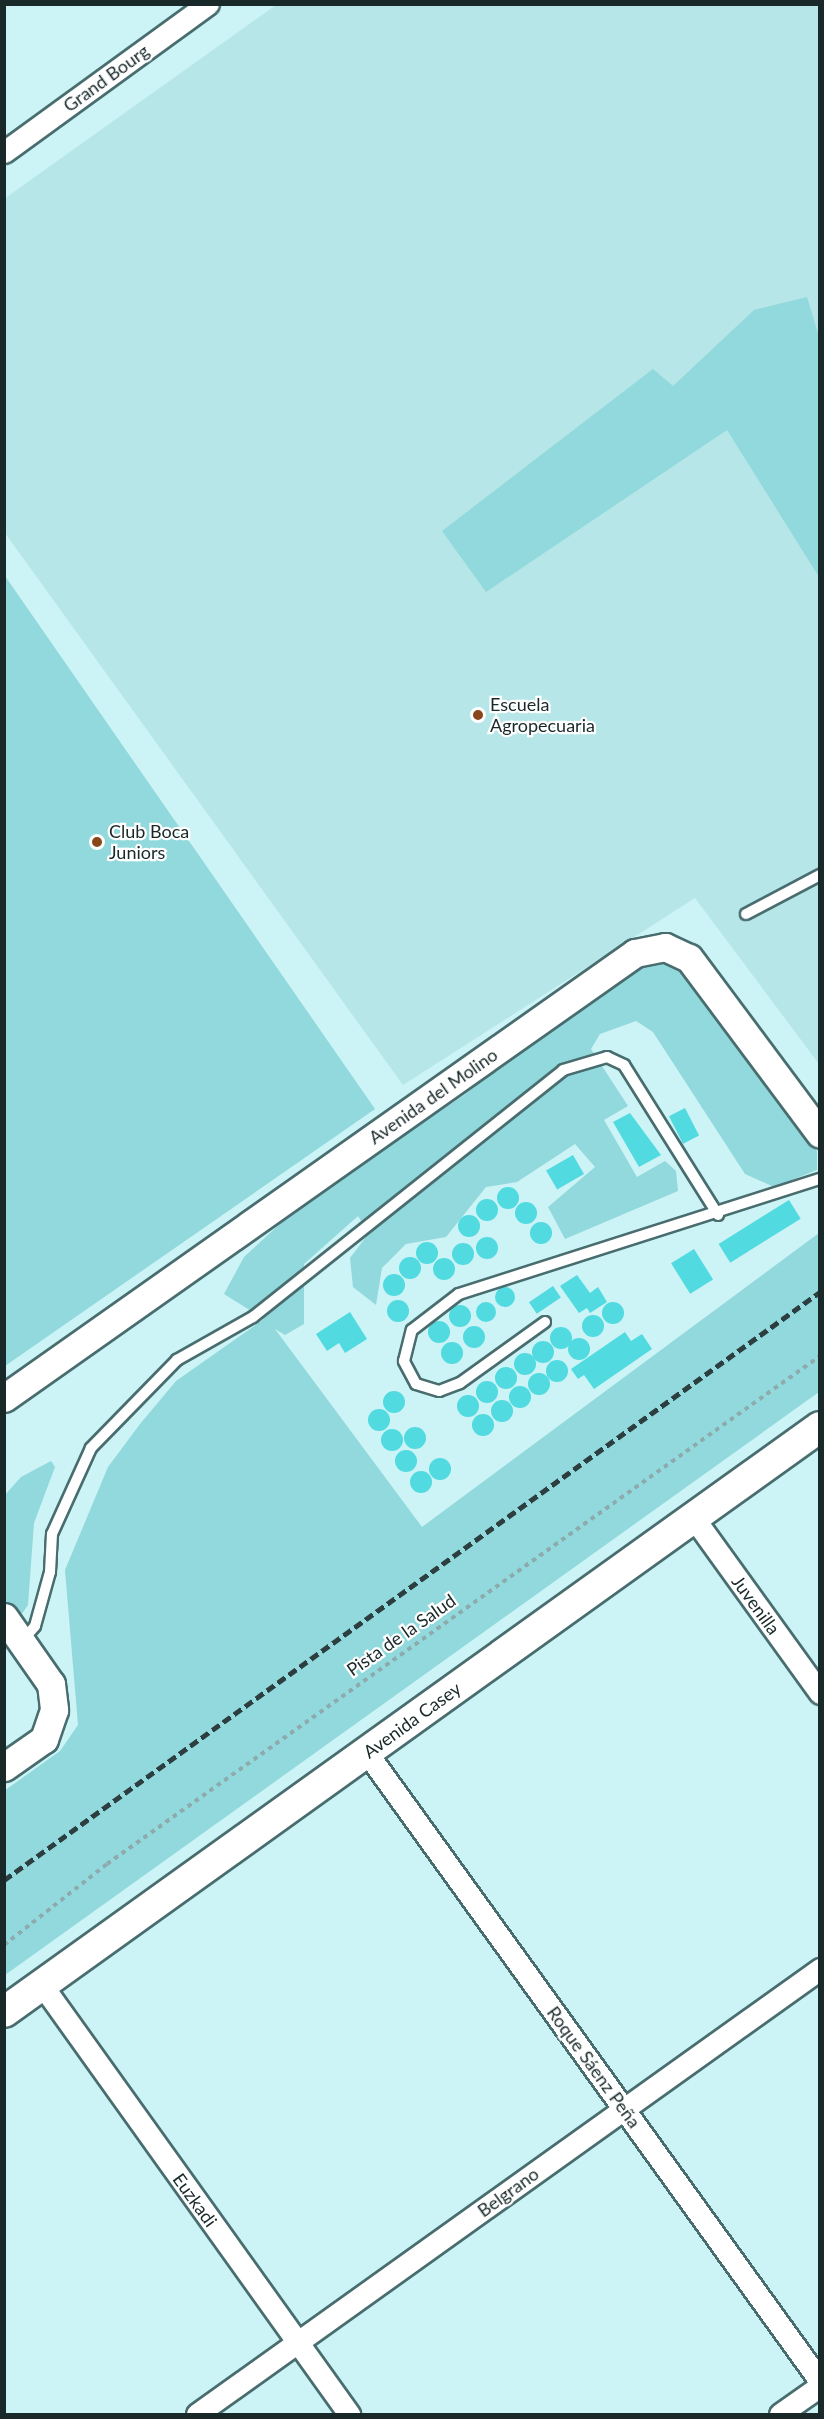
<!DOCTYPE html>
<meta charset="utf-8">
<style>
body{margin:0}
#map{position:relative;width:824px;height:2419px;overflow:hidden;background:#ccf3f5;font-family:Lato,sans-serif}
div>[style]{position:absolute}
.built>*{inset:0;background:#b6e6e8}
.green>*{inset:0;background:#91d9dc}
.building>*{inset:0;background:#51dae0;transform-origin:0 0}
.round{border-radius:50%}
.path>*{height:4px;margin-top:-2px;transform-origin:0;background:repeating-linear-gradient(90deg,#8dabad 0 4.5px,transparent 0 9px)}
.roads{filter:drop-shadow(2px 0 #496d6f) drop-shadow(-2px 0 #496d6f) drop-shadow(0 2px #496d6f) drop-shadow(0 -2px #496d6f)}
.service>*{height:10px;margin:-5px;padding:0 5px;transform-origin:5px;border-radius:5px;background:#fff}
.minor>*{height:21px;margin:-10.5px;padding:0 10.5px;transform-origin:10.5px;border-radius:10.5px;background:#fff}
.tertiary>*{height:27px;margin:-13.5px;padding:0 13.5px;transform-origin:13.5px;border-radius:13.5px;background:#fff}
.secondary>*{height:30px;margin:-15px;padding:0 15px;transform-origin:15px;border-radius:15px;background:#fff}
.rail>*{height:4.5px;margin-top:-2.25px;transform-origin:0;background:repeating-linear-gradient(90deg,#2c3e3f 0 9px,transparent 0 13.5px)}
.dots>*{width:16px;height:16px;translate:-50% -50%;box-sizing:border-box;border:3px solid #fff;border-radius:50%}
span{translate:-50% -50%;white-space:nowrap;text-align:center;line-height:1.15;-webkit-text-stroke:4.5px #fff;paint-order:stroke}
.street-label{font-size:18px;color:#192829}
.poi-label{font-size:18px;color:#192829}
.left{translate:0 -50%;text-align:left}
.frame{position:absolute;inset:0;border:6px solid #192829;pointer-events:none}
</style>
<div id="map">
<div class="built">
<i style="clip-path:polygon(276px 5px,819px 5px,819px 1064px,695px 898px,403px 1085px,5px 533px,4px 199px)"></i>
</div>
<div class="green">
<i style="clip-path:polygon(807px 297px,820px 340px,819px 577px,727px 430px,486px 592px,442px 531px,653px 369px,673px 386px,754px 310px)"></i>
<i style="clip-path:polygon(5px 576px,375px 1109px,5px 1366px,4px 1366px)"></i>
<i style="clip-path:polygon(666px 959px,686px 971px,817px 1151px,817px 1170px,774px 1187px,745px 1174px,653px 1032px,636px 1021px,600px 1034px,591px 1049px,628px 1106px,604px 1120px,637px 1177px,665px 1161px,676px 1171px,678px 1191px,565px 1239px,548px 1207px,595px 1167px,575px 1144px,517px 1182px,486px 1187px,446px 1237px,406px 1244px,382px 1268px,376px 1305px,353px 1287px,350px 1258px,369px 1233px,358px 1216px,304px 1264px,304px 1324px,285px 1335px,275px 1329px,422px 1527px,819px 1233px,819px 1392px,5px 1975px,4px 1791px,60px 1751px,78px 1725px,65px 1570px,108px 1467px,140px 1424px,176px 1381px,264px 1319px,224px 1294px,244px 1257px,296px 1209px,464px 1095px,585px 999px,642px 965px)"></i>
<i style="clip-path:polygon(51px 1461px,55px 1467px,34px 1523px,28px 1605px,21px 1615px,5px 1601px,4px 1496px,21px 1477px)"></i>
</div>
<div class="building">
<i style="left:685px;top:1108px;width:31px;height:18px;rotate:63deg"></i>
<i style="clip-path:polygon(630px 1113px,661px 1155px,639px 1167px,613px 1122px)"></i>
<i style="left:573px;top:1155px;width:22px;height:31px;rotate:60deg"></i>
<i class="round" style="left:497px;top:1187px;width:22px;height:22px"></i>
<i class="round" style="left:476px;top:1199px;width:22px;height:22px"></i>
<i style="left:789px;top:1200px;width:22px;height:83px;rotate:58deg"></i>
<i class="round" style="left:515px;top:1202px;width:22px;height:22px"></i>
<i class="round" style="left:458px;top:1215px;width:22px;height:22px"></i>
<i class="round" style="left:530px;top:1222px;width:22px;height:22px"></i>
<i class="round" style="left:476px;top:1237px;width:22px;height:22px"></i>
<i class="round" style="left:416px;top:1242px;width:22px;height:22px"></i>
<i class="round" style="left:452px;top:1243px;width:22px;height:22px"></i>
<i style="left:694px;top:1249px;width:36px;height:27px;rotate:58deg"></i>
<i class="round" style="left:399px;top:1257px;width:22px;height:22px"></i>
<i class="round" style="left:433px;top:1258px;width:22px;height:22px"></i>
<i class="round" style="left:383px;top:1274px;width:22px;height:22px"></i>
<i style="clip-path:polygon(577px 1275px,590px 1293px,598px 1287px,607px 1302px,590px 1313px,587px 1308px,579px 1313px,560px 1286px)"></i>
<i style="left:553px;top:1286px;width:14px;height:29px;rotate:56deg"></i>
<i class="round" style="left:495px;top:1287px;width:20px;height:20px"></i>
<i class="round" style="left:387px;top:1300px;width:22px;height:22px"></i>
<i class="round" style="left:476px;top:1302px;width:20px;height:20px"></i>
<i class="round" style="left:602px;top:1302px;width:22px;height:22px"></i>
<i class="round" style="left:449px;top:1305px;width:22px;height:22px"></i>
<i style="clip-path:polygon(350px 1312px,367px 1339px,345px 1353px,339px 1343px,327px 1351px,316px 1334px)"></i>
<i class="round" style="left:582px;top:1315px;width:22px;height:22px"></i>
<i class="round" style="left:428px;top:1321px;width:22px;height:22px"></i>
<i class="round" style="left:463px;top:1326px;width:22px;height:22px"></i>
<i class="round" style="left:550px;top:1327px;width:22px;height:22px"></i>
<i style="clip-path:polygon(625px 1332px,631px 1341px,642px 1334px,652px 1349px,594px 1389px,584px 1375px,578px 1379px,571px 1369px)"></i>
<i class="round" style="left:568px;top:1338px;width:22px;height:22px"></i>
<i class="round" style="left:532px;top:1341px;width:22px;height:22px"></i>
<i class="round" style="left:441px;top:1342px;width:22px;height:22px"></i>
<i class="round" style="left:514px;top:1353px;width:22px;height:22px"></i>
<i class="round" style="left:546px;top:1360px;width:22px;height:22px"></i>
<i class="round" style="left:495px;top:1367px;width:22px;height:22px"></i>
<i class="round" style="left:528px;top:1373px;width:22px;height:22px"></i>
<i class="round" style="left:476px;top:1381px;width:22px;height:22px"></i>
<i class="round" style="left:509px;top:1386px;width:22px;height:22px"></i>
<i class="round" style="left:383px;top:1391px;width:22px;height:22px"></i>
<i class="round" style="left:457px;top:1395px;width:22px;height:22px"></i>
<i class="round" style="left:491px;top:1400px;width:22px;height:22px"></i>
<i class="round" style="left:368px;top:1409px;width:22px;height:22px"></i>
<i class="round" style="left:472px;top:1414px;width:22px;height:22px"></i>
<i class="round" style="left:404px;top:1427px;width:22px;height:22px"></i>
<i class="round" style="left:381px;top:1429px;width:22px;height:22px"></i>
<i class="round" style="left:395px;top:1450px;width:22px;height:22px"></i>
<i class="round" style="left:429px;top:1458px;width:22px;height:22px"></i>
<i class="round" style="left:410px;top:1471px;width:22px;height:22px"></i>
</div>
<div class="path">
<i style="left:4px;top:1945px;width:131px;rotate:-38.2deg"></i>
<i style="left:107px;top:1864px;width:875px;rotate:-35.47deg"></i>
</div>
<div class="roads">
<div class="service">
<i style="left:746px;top:914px;width:84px;rotate:-27.8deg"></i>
<i style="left:545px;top:1322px;width:105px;rotate:144.3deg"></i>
<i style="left:460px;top:1383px;width:22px;rotate:159deg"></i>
<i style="left:439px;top:1391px;width:24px;rotate:-163deg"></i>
<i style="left:416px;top:1384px;width:26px;rotate:-118deg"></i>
<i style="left:404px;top:1361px;width:32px;rotate:-76deg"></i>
<i style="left:412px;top:1330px;width:59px;rotate:-37.5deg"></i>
<i style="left:459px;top:1294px;width:379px;rotate:-17.7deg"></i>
<i style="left:22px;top:1641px;width:20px;rotate:-49deg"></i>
<i style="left:35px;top:1626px;width:56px;rotate:-74.5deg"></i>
<i style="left:50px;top:1572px;width:38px;rotate:-87deg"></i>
<i style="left:52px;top:1534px;width:94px;rotate:-65.6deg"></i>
<i style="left:91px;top:1448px;width:123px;rotate:-45.7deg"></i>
<i style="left:177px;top:1360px;width:87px;rotate:-29.5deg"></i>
<i style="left:253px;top:1317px;width:396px;rotate:-38.5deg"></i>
<i style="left:563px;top:1070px;width:46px;rotate:-16.5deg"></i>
<i style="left:607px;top:1057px;width:19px;rotate:25deg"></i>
<i style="left:624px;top:1065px;width:177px;rotate:57.9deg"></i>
</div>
<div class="minor">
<i style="left:4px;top:152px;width:252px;rotate:-36deg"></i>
<i style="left:693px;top:1517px;width:217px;rotate:54.2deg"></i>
<i style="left:367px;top:1753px;width:774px;rotate:54.2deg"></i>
<i style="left:42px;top:1985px;width:528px;rotate:54.41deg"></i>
<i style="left:197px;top:2414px;width:766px;rotate:-35.54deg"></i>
<i style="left:780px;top:2414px;width:49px;rotate:-35deg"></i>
</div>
<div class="tertiary">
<i style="left:4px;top:1398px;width:772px;rotate:-35.19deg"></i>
<i style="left:635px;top:953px;width:31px;rotate:-11deg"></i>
<i style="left:665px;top:947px;width:26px;rotate:25deg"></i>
<i style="left:689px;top:958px;width:219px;rotate:53.3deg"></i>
<i style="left:4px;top:1617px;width:82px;rotate:55deg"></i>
<i style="left:51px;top:1684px;width:26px;rotate:83deg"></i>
<i style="left:54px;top:1710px;width:31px;rotate:109deg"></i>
<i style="left:44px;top:1739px;width:49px;rotate:145deg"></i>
</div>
<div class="secondary">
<i style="left:4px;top:2012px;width:1004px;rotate:-35.64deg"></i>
</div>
</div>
<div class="rail">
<i style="left:4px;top:1880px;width:1006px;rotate:-35.78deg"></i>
</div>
<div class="dots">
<i style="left:478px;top:715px;background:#8a4619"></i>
<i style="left:97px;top:842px;background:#8a4619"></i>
</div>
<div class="street-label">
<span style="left:106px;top:78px;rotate:-36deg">Grand Bourg</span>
<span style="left:433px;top:1096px;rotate:-35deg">Avenida del Molino</span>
<span style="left:756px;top:1605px;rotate:54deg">Juvenilla</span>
<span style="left:401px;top:1635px;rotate:-35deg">Pista de la Salud</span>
<span style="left:412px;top:1720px;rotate:-36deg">Avenida Casey</span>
<span style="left:594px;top:2067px;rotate:54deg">Roque Sáenz Peña</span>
<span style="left:508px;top:2192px;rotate:-36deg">Belgrano</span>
<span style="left:195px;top:2200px;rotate:54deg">Euzkadi</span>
</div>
<div class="poi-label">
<span class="left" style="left:490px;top:715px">Escuela<br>Agropecuaria</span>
<span class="left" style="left:109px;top:842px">Club Boca<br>Juniors</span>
</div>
<div class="frame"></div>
</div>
